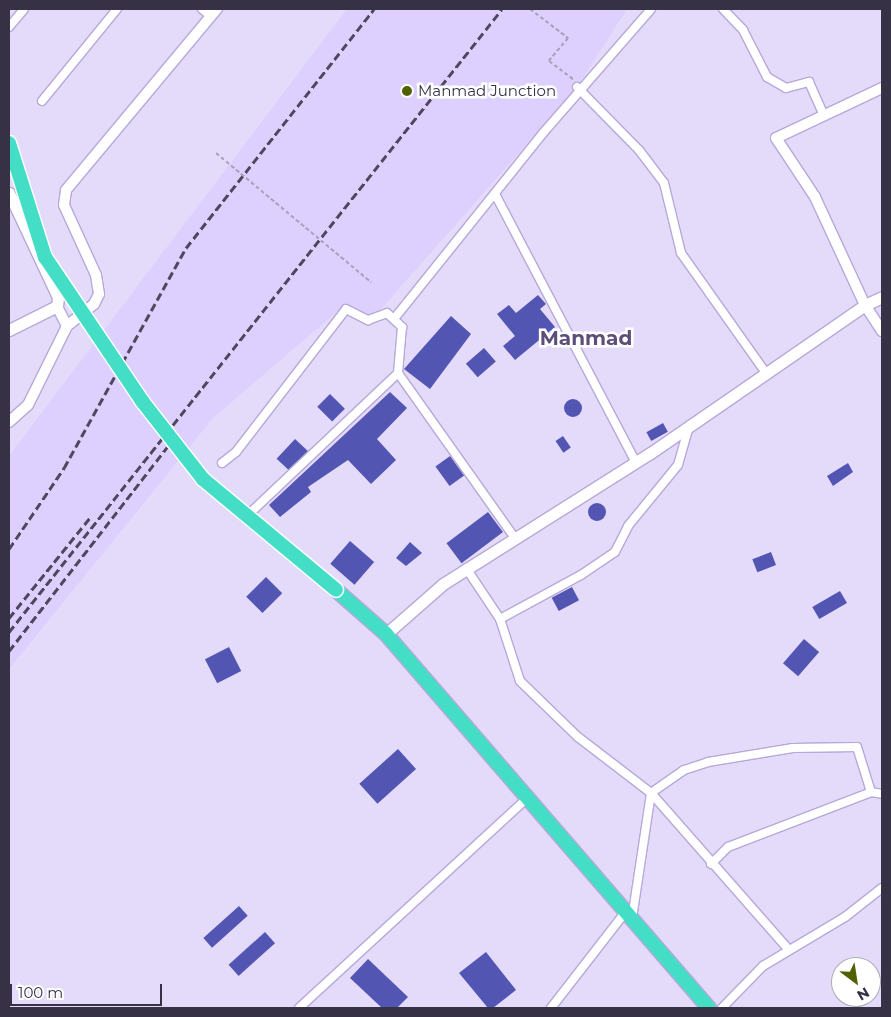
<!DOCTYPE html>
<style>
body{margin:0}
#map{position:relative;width:891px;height:1017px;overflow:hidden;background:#e4dbfa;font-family:Montserrat,sans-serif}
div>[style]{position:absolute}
.built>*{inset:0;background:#ddcffe}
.building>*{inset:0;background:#5355b3;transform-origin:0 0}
.round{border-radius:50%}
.path>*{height:2px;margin-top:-1px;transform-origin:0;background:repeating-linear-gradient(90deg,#a9a1bc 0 4px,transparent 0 6.5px)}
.roads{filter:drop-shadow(1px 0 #b7a8d9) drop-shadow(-1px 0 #b7a8d9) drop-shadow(0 1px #b7a8d9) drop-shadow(0 -1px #b7a8d9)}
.minor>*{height:8px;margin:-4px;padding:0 4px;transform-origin:4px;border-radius:4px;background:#fff}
.tertiary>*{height:10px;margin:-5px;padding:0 5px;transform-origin:5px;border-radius:5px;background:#fff}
.secondary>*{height:11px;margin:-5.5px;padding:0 5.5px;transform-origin:5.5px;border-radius:5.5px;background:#fff}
.trunk>*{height:14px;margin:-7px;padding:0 7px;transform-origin:7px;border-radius:7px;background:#44dec7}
.rail>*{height:3px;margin-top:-1.5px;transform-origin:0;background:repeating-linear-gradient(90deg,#4e475d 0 8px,transparent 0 12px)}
.path-bridge>*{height:2px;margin-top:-1px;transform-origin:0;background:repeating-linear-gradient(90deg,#a9a1bc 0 4px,transparent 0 6.5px)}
.bridges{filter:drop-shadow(1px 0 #fff) drop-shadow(-1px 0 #fff) drop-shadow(0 1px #fff) drop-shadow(0 -1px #fff)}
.trunk-bridge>*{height:14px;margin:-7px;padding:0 7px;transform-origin:7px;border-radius:7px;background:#44dec7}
.dots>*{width:14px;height:14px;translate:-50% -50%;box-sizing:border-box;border:2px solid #fff;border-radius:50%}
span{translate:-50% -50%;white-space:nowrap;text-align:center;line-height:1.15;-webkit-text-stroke:5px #fff;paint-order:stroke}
.poi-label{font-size:15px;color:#373145}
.left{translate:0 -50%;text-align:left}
.district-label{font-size:20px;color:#5c4e79;font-weight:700}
.frame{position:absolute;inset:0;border:10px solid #373145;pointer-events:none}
.north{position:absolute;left:831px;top:957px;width:50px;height:50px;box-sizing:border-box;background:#fff;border:1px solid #afadb5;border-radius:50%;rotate:149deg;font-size:14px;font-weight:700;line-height:20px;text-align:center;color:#373145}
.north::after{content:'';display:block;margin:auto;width:18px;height:22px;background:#536000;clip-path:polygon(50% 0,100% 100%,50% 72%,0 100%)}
.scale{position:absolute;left:10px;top:984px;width:152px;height:22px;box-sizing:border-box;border:2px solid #373145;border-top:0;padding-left:6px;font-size:15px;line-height:18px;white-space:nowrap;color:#373145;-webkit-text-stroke:4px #fff;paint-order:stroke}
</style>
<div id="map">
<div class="built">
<i style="clip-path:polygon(347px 9px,627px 9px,577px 87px,374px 317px,346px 304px,213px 418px,9px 669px,9px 456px)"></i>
</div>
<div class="building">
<i style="clip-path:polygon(538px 295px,546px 304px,540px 309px,555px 327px,515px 360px,503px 346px,515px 336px,497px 314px,509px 305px,516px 313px)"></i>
<i style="clip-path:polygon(451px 316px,471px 334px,430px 389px,404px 369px)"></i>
<i style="left:484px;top:348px;width:18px;height:24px;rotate:49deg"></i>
<i style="clip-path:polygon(390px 392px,407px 408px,377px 439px,396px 460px,371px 484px,348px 460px,308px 487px,311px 492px,280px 517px,269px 505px)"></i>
<i style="left:330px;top:394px;width:21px;height:18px;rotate:45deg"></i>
<i class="round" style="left:564px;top:399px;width:18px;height:18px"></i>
<i style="left:663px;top:423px;width:10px;height:19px;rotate:61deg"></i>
<i style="left:563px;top:436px;width:14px;height:9px;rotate:56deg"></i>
<i style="left:295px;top:439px;width:18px;height:27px;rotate:43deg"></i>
<i style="left:450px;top:456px;width:24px;height:18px;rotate:54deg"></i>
<i style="clip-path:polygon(848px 463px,853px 472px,833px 486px,827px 476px)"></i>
<i class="round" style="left:588px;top:503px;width:18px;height:18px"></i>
<i style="left:488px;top:512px;width:25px;height:52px;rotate:53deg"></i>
<i style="left:350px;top:541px;width:32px;height:30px;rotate:41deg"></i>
<i style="clip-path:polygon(410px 542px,422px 553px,406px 566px,396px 558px)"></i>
<i style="left:771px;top:552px;width:14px;height:20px;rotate:69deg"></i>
<i style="left:266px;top:577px;width:23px;height:28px;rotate:45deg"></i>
<i style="left:572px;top:587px;width:15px;height:23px;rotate:62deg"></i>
<i style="left:840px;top:591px;width:14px;height:32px;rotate:60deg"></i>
<i style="left:804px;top:639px;width:20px;height:32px;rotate:41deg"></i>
<i style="left:229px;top:647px;width:27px;height:27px;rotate:63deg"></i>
<i style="left:398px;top:749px;width:27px;height:52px;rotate:48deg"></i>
<i style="left:239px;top:906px;width:13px;height:48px;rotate:48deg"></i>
<i style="left:265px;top:932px;width:15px;height:49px;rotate:48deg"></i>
<i style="clip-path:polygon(486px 952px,516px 990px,493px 1008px,488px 1008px,459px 973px)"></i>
<i style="clip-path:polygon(368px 959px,408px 997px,397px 1008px,382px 1008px,350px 978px)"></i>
</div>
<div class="path">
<i style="left:530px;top:9px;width:48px;rotate:37.3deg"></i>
<i style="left:568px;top:38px;width:30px;rotate:130deg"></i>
<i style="left:549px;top:61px;width:31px;rotate:37deg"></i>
</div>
<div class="roads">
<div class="minor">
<i style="left:202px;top:9px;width:11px;rotate:38deg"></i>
<i style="left:723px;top:9px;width:29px;rotate:46deg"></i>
<i style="left:743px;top:30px;width:53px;rotate:62.9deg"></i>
<i style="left:767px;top:77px;width:22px;rotate:30deg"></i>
<i style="left:786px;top:88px;width:24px;rotate:-15deg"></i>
<i style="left:809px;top:82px;width:37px;rotate:66deg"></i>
<i style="left:9px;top:27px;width:23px;rotate:-50deg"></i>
<i style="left:577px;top:87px;width:88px;rotate:45.5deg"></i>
<i style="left:639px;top:150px;width:41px;rotate:52.9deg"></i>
<i style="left:664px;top:183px;width:72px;rotate:76.3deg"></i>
<i style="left:681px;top:253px;width:147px;rotate:54.7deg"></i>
<i style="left:42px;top:101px;width:119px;rotate:-50.8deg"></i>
<i style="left:495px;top:194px;width:303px;rotate:62.3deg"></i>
<i style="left:394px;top:319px;width:238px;rotate:-51.3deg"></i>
<i style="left:543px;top:133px;width:164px;rotate:-48.9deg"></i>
<i style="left:222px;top:463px;width:18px;rotate:-38deg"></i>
<i style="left:236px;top:452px;width:180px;rotate:-52.4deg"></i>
<i style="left:346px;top:309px;width:25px;rotate:27deg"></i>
<i style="left:368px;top:320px;width:20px;rotate:-20deg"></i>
<i style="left:387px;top:313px;width:21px;rotate:43deg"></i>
<i style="left:402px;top:327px;width:46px;rotate:95deg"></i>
<i style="left:249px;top:514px;width:205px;rotate:-43.4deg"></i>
<i style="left:398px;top:373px;width:201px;rotate:54.7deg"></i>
<i style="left:466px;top:568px;width:61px;rotate:56.3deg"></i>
<i style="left:500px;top:619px;width:92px;rotate:-28.5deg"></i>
<i style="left:581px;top:575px;width:41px;rotate:-34.1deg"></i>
<i style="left:615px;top:552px;width:29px;rotate:-63deg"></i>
<i style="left:628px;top:526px;width:79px;rotate:-50.7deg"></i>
<i style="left:678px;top:465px;width:41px;rotate:-74.2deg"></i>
<i style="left:500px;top:619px;width:65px;rotate:72.1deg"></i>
<i style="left:520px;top:681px;width:81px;rotate:44deg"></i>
<i style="left:578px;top:737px;width:92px;rotate:37.5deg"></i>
<i style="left:651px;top:793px;width:127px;rotate:98.6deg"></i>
<i style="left:711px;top:864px;width:24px;rotate:-45deg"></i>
<i style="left:728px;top:847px;width:153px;rotate:-21deg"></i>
<i style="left:789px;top:950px;width:209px;rotate:-131.3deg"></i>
<i style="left:651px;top:793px;width:40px;rotate:-34.9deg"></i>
<i style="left:684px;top:770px;width:25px;rotate:-18deg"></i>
<i style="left:708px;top:762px;width:86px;rotate:-9.4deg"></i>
<i style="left:793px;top:748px;width:64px;rotate:-0.9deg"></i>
<i style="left:857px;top:747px;width:47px;rotate:72.7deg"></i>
<i style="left:871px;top:792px;width:11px;rotate:10deg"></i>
<i style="left:299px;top:1008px;width:309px;rotate:-42.6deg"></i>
<i style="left:551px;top:1008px;width:119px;rotate:-52.2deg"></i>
<i style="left:722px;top:1008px;width:59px;rotate:-45.7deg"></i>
<i style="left:763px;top:966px;width:96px;rotate:-30.9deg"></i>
<i style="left:845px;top:917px;width:47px;rotate:-38.1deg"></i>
</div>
<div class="tertiary">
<i style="left:882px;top:88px;width:117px;rotate:154.7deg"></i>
<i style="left:776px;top:138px;width:71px;rotate:56.5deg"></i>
<i style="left:815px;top:197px;width:119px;rotate:65.2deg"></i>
<i style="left:865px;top:305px;width:31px;rotate:57deg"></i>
<i style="left:67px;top:326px;width:35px;rotate:-39deg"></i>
<i style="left:94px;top:304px;width:11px;rotate:-63deg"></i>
<i style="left:99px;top:294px;width:19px;rotate:-99deg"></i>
<i style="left:96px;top:275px;width:77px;rotate:-114.6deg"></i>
<i style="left:64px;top:205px;width:15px;rotate:-82deg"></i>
<i style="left:66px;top:190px;width:236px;rotate:-50.2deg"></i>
<i style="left:9px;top:422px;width:25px;rotate:-42deg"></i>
<i style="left:28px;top:405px;width:88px;rotate:-63.7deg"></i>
<i style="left:67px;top:326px;width:22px;rotate:-117deg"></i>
</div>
<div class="secondary">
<i style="left:9px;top:193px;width:115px;rotate:64.8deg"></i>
<i style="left:58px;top:297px;width:9px;rotate:96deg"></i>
<i style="left:57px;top:306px;width:54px;rotate:153.4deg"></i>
<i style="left:386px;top:634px;width:76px;rotate:-41.3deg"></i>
<i style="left:443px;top:584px;width:244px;rotate:-32.3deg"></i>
<i style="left:649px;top:454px;width:262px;rotate:-34.6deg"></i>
<i style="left:865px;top:305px;width:19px;rotate:-25deg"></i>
</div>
<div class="trunk">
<i style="left:336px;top:590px;width:67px;rotate:41.3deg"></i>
<i style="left:386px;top:634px;width:494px;rotate:49.2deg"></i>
</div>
</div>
<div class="rail">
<i style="left:9px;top:549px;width:98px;rotate:-55.8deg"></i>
<i style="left:64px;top:468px;width:252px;rotate:-61deg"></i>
<i style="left:186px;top:248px;width:304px;rotate:-51.8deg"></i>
<i style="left:9px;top:618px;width:132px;rotate:-51.1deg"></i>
<i style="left:9px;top:632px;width:794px;rotate:-51.64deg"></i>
<i style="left:9px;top:651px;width:258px;rotate:-52.2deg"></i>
</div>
<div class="path-bridge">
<i style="left:216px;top:153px;width:202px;rotate:39.8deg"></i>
</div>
<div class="bridges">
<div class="trunk-bridge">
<i style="left:9px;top:143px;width:120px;rotate:72.5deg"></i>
<i style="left:45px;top:257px;width:174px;rotate:56deg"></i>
<i style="left:142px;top:401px;width:99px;rotate:52deg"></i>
<i style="left:203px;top:479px;width:173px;rotate:39.8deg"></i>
</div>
</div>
<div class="dots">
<i style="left:407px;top:91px;background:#536000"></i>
</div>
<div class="poi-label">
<span class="left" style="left:418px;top:91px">Manmad Junction</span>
</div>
<div class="district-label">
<span style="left:586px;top:338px">Manmad</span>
</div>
<div class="frame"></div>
<div class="north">N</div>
<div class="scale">100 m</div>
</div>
